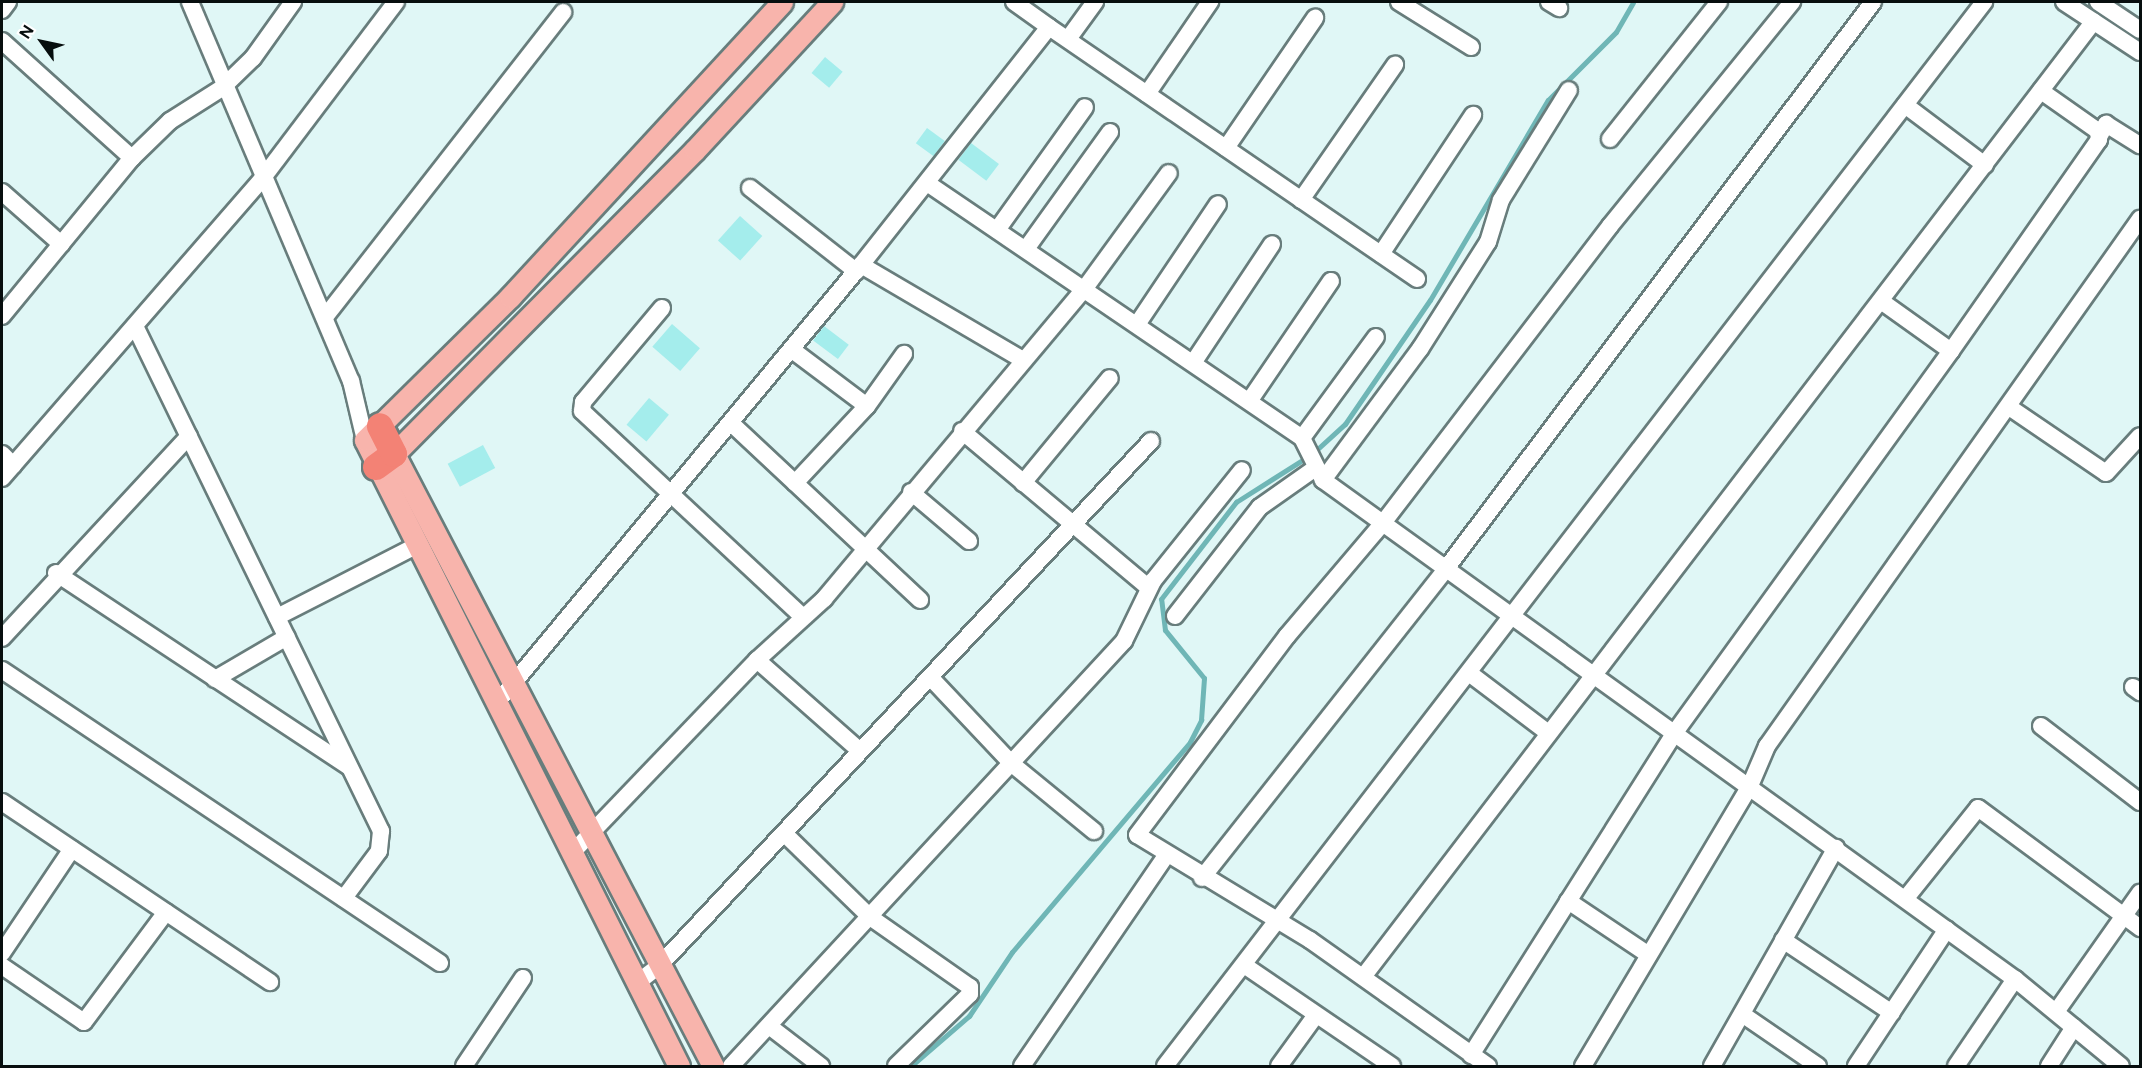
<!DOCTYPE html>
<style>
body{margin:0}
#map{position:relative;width:2142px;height:1068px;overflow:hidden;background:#e0f7f6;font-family:Figtree,sans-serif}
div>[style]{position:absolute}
.stream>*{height:5px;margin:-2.5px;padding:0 2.5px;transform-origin:2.5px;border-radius:2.5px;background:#6fb6b6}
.building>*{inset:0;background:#a4edec;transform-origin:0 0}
.roads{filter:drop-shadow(2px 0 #687d7c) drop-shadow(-2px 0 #687d7c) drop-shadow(0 2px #687d7c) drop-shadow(0 -2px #687d7c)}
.minor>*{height:16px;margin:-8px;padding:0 8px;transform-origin:8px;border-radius:8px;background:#fff}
.major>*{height:21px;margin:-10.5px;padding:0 10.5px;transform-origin:10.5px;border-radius:10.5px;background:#f8b4ac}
.highway>*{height:26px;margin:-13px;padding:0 13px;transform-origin:13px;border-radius:13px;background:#f38275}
span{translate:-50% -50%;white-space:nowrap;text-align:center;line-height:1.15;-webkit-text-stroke:4.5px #fff;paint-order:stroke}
.frame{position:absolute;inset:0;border:3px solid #070e0e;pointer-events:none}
.north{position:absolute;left:12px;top:12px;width:60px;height:60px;-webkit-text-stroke:4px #fff;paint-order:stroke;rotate:303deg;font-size:16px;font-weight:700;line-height:24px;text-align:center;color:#070e0e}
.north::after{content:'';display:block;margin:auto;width:21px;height:27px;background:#070e0e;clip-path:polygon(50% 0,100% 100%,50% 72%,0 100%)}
</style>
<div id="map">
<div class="stream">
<i style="left:911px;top:1066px;width:77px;rotate:-40.8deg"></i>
<i style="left:969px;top:1016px;width:77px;rotate:-56.1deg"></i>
<i style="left:1012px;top:952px;width:275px;rotate:-49.7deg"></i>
<i style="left:1190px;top:742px;width:25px;rotate:-63deg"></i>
<i style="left:1201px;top:720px;width:42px;rotate:-85.9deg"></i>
<i style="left:1204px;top:678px;width:62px;rotate:-129.1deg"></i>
<i style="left:1165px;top:630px;width:31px;rotate:-97deg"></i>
<i style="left:1161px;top:599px;width:123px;rotate:-52.3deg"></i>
<i style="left:1236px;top:502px;width:90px;rotate:-32.3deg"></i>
<i style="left:1312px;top:454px;width:45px;rotate:-42.3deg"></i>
<i style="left:1345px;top:424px;width:150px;rotate:-55.6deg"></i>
<i style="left:1430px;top:300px;width:232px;rotate:-59.5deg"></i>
<i style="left:1548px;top:100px;width:96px;rotate:-45deg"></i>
<i style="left:1616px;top:32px;width:34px;rotate:-60deg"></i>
</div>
<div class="building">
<i style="left:825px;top:57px;width:23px;height:21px;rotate:40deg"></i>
<i style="left:927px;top:128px;width:22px;height:19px;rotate:36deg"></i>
<i style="left:971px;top:143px;width:35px;height:21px;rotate:37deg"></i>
<i style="left:740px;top:216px;width:30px;height:33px;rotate:42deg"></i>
<i style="left:672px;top:324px;width:37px;height:30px;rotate:41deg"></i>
<i style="left:824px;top:326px;width:31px;height:18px;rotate:37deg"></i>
<i style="left:649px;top:398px;width:26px;height:35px;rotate:40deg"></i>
<i style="left:483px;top:445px;width:26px;height:40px;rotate:62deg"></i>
</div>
<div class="roads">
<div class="minor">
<i style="left:190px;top:2px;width:412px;rotate:67deg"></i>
<i style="left:351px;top:381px;width:61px;rotate:76.7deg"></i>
<i style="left:1399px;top:2px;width:85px;rotate:32deg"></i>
<i style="left:1549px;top:2px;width:12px;rotate:31deg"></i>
<i style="left:2064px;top:2px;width:91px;rotate:33.3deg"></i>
<i style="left:2098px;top:2px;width:50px;rotate:33.7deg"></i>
<i style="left:2px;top:10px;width:10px;rotate:-53deg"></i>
<i style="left:1049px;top:27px;width:446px;rotate:34.4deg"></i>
<i style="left:1068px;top:39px;width:46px;rotate:-53.9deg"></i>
<i style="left:2px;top:41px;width:175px;rotate:42deg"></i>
<i style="left:1147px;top:94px;width:112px;rotate:-55.6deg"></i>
<i style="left:1905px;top:105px;width:100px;rotate:36.9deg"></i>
<i style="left:2100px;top:135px;width:13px;rotate:-61deg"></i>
<i style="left:2106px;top:124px;width:40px;rotate:32deg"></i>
<i style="left:1610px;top:139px;width:175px;rotate:-51.5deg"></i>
<i style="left:1226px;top:148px;width:158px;rotate:-55.6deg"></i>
<i style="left:927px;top:183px;width:453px;rotate:34.2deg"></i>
<i style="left:1302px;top:438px;width:47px;rotate:63.4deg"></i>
<i style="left:1323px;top:480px;width:853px;rotate:35.8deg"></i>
<i style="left:2015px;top:979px;width:105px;rotate:124.1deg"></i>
<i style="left:750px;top:188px;width:135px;rotate:38.1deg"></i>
<i style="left:2px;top:192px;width:79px;rotate:41.4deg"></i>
<i style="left:1301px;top:200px;width:165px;rotate:-55.2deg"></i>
<i style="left:997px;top:230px;width:151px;rotate:-54.4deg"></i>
<i style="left:1026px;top:249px;width:144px;rotate:-54.3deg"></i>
<i style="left:1381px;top:254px;width:167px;rotate:-56.5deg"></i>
<i style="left:861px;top:265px;width:188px;rotate:30.4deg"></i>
<i style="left:662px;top:308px;width:123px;rotate:130deg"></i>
<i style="left:583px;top:402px;width:9px;rotate:96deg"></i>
<i style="left:582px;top:411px;width:302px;rotate:43deg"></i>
<i style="left:2px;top:316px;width:205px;rotate:-50.6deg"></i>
<i style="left:132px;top:158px;width:53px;rotate:-44.2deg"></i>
<i style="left:170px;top:121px;width:62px;rotate:-32.4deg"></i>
<i style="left:222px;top:88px;width:43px;rotate:-44.1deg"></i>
<i style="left:253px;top:58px;width:69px;rotate:-54.5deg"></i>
<i style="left:325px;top:317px;width:387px;rotate:-52deg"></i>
<i style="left:1138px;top:323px;width:143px;rotate:-56.1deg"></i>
<i style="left:135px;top:326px;width:562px;rotate:64.03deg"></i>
<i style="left:381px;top:831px;width:20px;rotate:96deg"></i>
<i style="left:379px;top:851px;width:59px;rotate:126.7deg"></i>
<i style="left:791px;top:349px;width:95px;rotate:36.9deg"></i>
<i style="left:1951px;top:351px;width:258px;rotate:-55deg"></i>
<i style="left:2099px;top:140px;width:9px;rotate:-96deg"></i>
<i style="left:2098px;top:131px;width:70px;rotate:-144.9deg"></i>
<i style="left:1195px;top:360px;width:139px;rotate:-56.4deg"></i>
<i style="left:1250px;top:400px;width:144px;rotate:-55.8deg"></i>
<i style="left:2009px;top:407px;width:117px;rotate:34.2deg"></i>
<i style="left:2106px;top:473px;width:50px;rotate:-47.4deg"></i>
<i style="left:731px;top:423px;width:259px;rotate:43.1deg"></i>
<i style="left:962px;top:431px;width:244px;rotate:40deg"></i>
<i style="left:1302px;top:438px;width:125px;rotate:-53.8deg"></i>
<i style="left:2px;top:454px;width:16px;rotate:45deg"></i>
<i style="left:2px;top:478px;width:396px;rotate:-49deg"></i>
<i style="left:262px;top:179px;width:222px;rotate:-52.9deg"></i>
<i style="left:1323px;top:480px;width:163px;rotate:-53.5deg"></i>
<i style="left:1420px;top:349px;width:127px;rotate:-57.6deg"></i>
<i style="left:1488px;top:242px;width:44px;rotate:-72.8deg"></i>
<i style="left:1501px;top:200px;width:129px;rotate:-58.3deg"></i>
<i style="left:795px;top:483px;width:105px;rotate:-46.9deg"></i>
<i style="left:867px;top:406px;width:64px;rotate:-54.6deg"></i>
<i style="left:1023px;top:483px;width:136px;rotate:-50.4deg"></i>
<i style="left:911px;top:492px;width:76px;rotate:40.2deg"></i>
<i style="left:56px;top:573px;width:350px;rotate:33.5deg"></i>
<i style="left:1175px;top:616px;width:138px;rotate:-52.1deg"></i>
<i style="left:1260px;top:507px;width:66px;rotate:-35.1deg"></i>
<i style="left:277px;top:617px;width:156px;rotate:-27.1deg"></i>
<i style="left:2px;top:638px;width:275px;rotate:-47.2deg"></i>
<i style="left:757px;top:660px;width:136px;rotate:41.4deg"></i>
<i style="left:2px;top:670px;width:527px;rotate:33.78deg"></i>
<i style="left:1469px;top:673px;width:98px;rotate:37.1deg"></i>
<i style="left:931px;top:678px;width:118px;rotate:46.7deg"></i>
<i style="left:1012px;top:764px;width:106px;rotate:39.3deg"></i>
<i style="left:215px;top:679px;width:83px;rotate:-30.3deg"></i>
<i style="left:2133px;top:687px;width:9px;rotate:36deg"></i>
<i style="left:496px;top:704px;width:571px;rotate:-50.26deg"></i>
<i style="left:861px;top:265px;width:303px;rotate:-51.7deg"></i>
<i style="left:1049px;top:27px;width:43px;rotate:-144.5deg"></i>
<i style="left:2041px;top:726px;width:125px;rotate:37.5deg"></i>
<i style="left:2px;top:802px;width:323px;rotate:33.9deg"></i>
<i style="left:784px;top:833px;width:120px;rotate:44.3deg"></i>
<i style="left:870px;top:917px;width:122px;rotate:35deg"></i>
<i style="left:970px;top:987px;width:7px;rotate:90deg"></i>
<i style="left:970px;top:994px;width:103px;rotate:135.8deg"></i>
<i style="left:571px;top:854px;width:269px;rotate:-46.2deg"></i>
<i style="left:757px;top:660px;width:91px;rotate:-42.3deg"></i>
<i style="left:824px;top:599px;width:406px;rotate:-50deg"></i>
<i style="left:1085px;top:288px;width:142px;rotate:-53.9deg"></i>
<i style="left:1202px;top:878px;width:392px;rotate:-51.7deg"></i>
<i style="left:1445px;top:570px;width:711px;rotate:-53deg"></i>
<i style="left:1906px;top:898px;width:115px;rotate:-51.3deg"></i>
<i style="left:1978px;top:808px;width:202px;rotate:36.5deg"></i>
<i style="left:1568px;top:901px;width:97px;rotate:33.7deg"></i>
<i style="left:1783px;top:940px;width:131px;rotate:33.8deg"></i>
<i style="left:2px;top:953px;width:125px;rotate:-56.1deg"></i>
<i style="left:1244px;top:965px;width:179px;rotate:34.3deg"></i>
<i style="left:2px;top:966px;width:99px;rotate:34.3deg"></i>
<i style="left:84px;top:1022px;width:137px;rotate:-53.3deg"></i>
<i style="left:1363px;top:977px;width:1203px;rotate:-52.6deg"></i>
<i style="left:2015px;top:979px;width:137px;rotate:39.4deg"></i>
<i style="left:637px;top:983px;width:29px;rotate:-38deg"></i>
<i style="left:660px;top:965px;width:718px;rotate:-46.86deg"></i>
<i style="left:2056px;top:1012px;width:146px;rotate:-54.8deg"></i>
<i style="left:1742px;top:1014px;width:92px;rotate:34.4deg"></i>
<i style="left:769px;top:1026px;width:66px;rotate:37.6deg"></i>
<i style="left:1471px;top:1055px;width:378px;rotate:-57.7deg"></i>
<i style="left:1673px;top:735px;width:474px;rotate:-54.1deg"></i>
<i style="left:1951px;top:351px;width:86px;rotate:-144.5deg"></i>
<i style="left:464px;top:1066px;width:106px;rotate:-56.2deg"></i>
<i style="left:731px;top:1066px;width:579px;rotate:-47.24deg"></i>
<i style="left:1124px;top:641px;width:67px;rotate:-64.2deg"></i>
<i style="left:1153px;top:581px;width:142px;rotate:-51.3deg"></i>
<i style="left:1022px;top:1066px;width:253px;rotate:-55.6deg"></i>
<i style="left:1165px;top:1066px;width:1343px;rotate:-52.41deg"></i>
<i style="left:1279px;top:1066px;width:63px;rotate:-54deg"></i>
<i style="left:1488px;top:1066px;width:218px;rotate:-144.7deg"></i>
<i style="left:1310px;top:940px;width:202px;rotate:-148.7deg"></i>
<i style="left:1137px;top:835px;width:249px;rotate:-53deg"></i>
<i style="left:1287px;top:636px;width:148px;rotate:-49.7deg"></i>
<i style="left:1383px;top:523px;width:374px;rotate:-52.6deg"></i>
<i style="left:1610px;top:226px;width:289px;rotate:-50.9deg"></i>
<i style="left:1583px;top:1066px;width:324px;rotate:-59.2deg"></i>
<i style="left:1749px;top:788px;width:46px;rotate:-66.8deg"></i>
<i style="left:1767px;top:746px;width:646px;rotate:-54.71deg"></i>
<i style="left:1712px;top:1066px;width:251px;rotate:-60.4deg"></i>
<i style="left:1856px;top:1066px;width:164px;rotate:-56.4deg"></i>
<i style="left:2049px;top:1066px;width:46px;rotate:-57.3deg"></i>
</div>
<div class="major">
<i style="left:679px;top:1066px;width:700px;rotate:-116.64deg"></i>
<i style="left:365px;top:440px;width:204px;rotate:-44.6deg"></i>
<i style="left:510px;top:297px;width:401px;rotate:-47.3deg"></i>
<i style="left:713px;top:1066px;width:690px;rotate:-117.53deg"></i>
<i style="left:394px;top:454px;width:428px;rotate:-45.3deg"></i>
<i style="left:695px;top:150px;width:202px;rotate:-47.2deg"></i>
</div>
<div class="highway">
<i style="left:376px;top:467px;width:22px;rotate:-36deg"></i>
<i style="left:394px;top:454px;width:31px;rotate:-117deg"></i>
</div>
</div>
<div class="frame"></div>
<div class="north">N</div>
</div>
